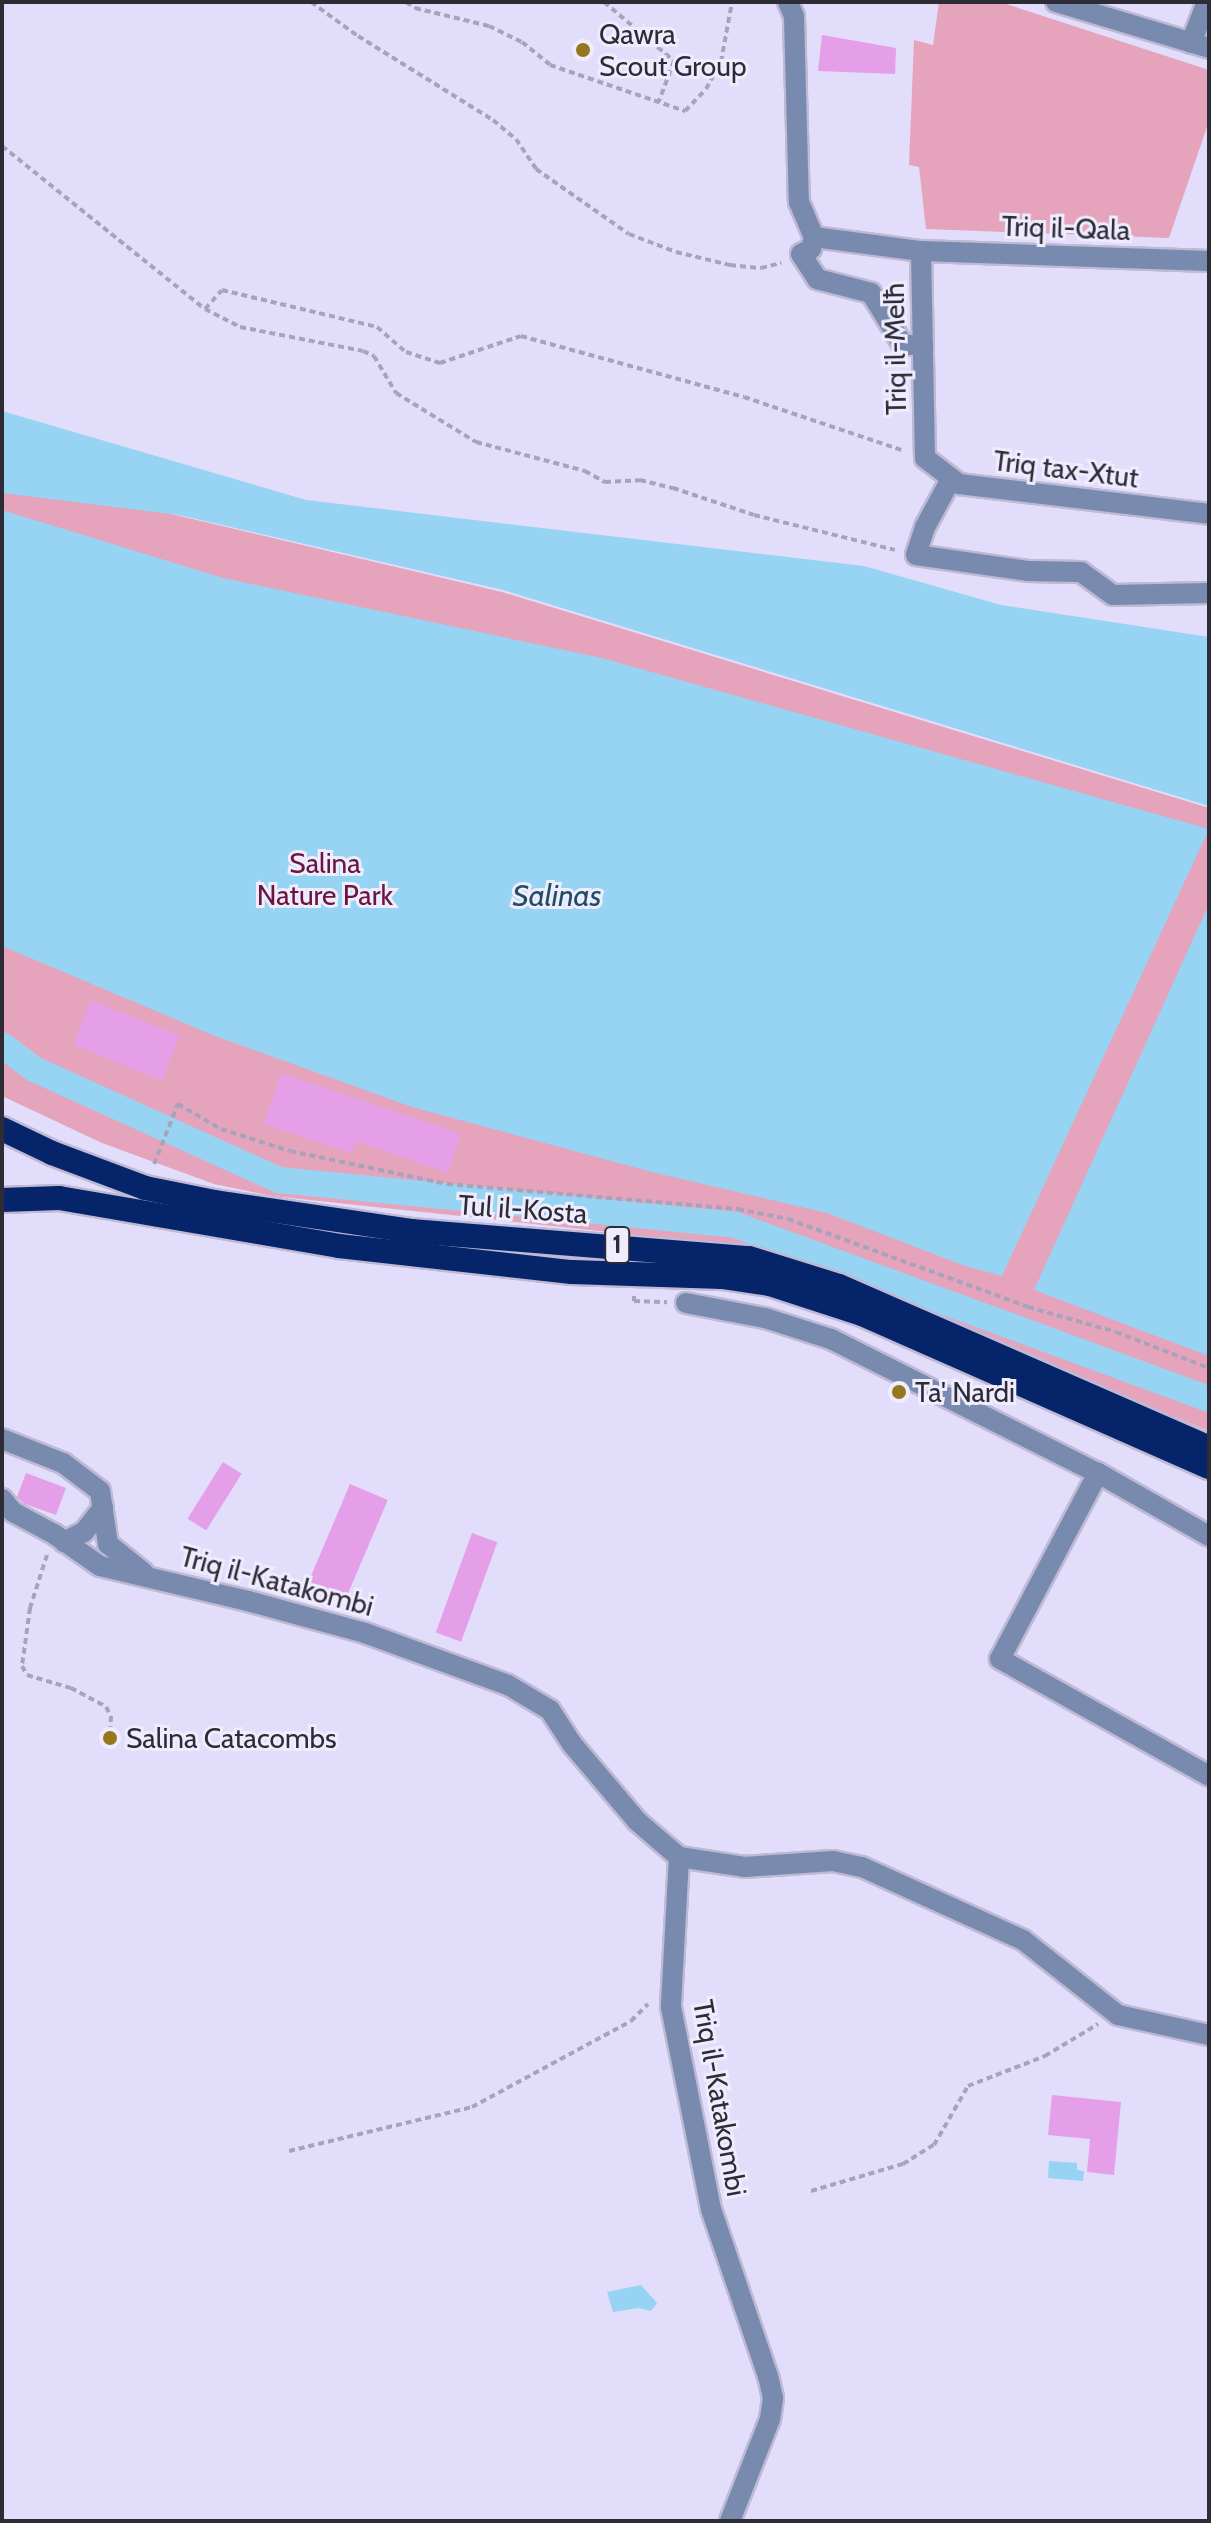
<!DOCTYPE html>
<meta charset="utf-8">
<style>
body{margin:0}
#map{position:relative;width:1211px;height:2523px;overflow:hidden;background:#e2ddfb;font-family:Cabin,sans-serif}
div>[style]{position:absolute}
.green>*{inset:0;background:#e5a4bb}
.water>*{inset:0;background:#97d3f2}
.canal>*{height:26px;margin:-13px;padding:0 13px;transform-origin:13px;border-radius:13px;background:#97d3f2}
.building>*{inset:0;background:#e59fe8;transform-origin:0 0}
.path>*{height:4px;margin-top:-2px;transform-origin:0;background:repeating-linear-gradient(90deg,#a7a3bb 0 6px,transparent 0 10px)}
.roads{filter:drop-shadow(2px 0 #beb9d4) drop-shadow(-2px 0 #beb9d4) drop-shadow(0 2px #beb9d4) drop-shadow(0 -2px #beb9d4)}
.minor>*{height:20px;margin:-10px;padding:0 10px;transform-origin:10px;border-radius:10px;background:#788aad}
.highway>*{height:24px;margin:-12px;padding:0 12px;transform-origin:12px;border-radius:12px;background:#052469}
.dots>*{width:22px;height:22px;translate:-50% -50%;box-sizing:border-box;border:4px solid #efecfe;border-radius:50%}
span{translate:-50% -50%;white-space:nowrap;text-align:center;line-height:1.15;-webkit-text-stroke:6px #efecfe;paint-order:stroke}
.shield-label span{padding:2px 6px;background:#efecfe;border:2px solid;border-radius:6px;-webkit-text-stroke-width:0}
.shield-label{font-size:26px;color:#2d2b36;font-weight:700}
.poi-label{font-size:28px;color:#2d2b36}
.left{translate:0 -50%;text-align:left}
.street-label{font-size:28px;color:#2d2b36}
.park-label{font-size:28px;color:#6a143e}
.water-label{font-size:30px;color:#1f4e63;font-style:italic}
.frame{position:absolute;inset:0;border:4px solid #2d2b36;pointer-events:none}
</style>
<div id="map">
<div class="green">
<i style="clip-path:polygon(939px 2px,1000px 2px,1209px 70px,1209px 121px,1169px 238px,926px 229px,919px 167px,909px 165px,914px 40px,933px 45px)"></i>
<i style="clip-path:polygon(2px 474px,502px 592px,1209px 808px,1209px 1431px,863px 1289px,741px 1246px,272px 1196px,214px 1184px,102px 1143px,2px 1096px)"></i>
</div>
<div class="water">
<i style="clip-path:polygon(2px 411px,306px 500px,864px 566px,1001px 605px,1209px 637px,1209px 806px,503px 590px,179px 515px,2px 493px,2px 427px,5px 421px,2px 424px)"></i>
<i style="clip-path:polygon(2px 510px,223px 578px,602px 658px,1209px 829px,1002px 1276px,965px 1266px,827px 1213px,652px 1172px,412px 1107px,215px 1036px,2px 946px)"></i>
<i style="clip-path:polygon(1209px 904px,1209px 1356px,1034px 1290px)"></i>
<i style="clip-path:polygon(1049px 2161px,1077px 2163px,1077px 2170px,1084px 2171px,1083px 2181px,1048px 2178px)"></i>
<i style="clip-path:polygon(641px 2285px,657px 2303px,651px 2311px,638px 2308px,613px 2312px,607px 2292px)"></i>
</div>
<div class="canal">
<i style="left:2px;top:1045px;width:40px;rotate:37deg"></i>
<i style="left:34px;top:1069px;width:269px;rotate:24.4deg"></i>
<i style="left:279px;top:1180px;width:458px;rotate:5.6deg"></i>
<i style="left:735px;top:1225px;width:505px;rotate:20.16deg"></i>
</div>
<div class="building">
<i style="clip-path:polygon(822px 35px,896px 48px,895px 74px,818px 71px)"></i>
<i style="left:91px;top:1000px;width:96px;height:48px;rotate:22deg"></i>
<i style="clip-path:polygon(281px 1073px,461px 1134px,448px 1173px,356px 1141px,352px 1153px,264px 1124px)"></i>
<i style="left:223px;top:1462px;width:22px;height:67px;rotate:32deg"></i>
<i style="clip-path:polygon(26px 1473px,66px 1488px,56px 1515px,25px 1504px,17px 1497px)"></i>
<i style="left:350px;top:1484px;width:41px;height:108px;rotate:23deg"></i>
<i style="left:472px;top:1533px;width:27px;height:106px;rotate:20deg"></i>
<i style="clip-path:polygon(1052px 2095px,1121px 2102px,1114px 2175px,1087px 2172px,1090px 2139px,1048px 2135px)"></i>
</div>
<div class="path">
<i style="left:311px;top:2px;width:58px;rotate:35.9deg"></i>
<i style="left:358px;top:36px;width:159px;rotate:31.9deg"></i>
<i style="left:493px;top:120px;width:30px;rotate:40deg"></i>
<i style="left:516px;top:139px;width:36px;rotate:56deg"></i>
<i style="left:536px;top:169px;width:113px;rotate:35deg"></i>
<i style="left:629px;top:234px;width:50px;rotate:21deg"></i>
<i style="left:676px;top:252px;width:56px;rotate:13.5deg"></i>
<i style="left:730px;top:265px;width:31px;rotate:6deg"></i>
<i style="left:761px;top:268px;width:21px;rotate:-14deg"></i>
<i style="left:406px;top:2px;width:11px;rotate:34deg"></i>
<i style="left:415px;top:8px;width:76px;rotate:13.7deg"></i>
<i style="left:489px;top:26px;width:37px;rotate:26deg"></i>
<i style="left:522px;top:42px;width:36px;rotate:39deg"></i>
<i style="left:550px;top:65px;width:143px;rotate:18.8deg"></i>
<i style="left:685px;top:111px;width:30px;rotate:-46deg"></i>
<i style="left:706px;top:89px;width:31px;rotate:-61deg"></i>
<i style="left:721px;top:62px;width:61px;rotate:-79.6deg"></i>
<i style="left:604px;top:2px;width:92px;rotate:40.1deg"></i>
<i style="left:674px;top:61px;width:43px;rotate:110.6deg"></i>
<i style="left:2px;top:146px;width:260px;rotate:38.8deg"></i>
<i style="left:205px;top:309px;width:25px;rotate:-48deg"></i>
<i style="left:222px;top:290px;width:159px;rotate:13.4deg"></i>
<i style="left:377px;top:327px;width:38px;rotate:41deg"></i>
<i style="left:406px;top:352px;width:36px;rotate:18deg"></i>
<i style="left:440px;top:363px;width:85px;rotate:-18.4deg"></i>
<i style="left:521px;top:336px;width:231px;rotate:15.3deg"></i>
<i style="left:744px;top:397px;width:169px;rotate:18.6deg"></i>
<i style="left:205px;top:309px;width:39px;rotate:27deg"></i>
<i style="left:240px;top:327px;width:125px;rotate:11deg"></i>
<i style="left:363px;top:351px;width:12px;rotate:24deg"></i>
<i style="left:374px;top:356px;width:43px;rotate:59.3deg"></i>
<i style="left:396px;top:393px;width:94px;rotate:31.5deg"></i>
<i style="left:476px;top:442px;width:113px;rotate:14.9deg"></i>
<i style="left:585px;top:471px;width:23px;rotate:29deg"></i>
<i style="left:605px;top:482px;width:35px;rotate:-3deg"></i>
<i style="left:640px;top:480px;width:34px;rotate:14deg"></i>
<i style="left:673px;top:488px;width:85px;rotate:18.4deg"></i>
<i style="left:754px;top:515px;width:145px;rotate:13.9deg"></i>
<i style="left:154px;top:1164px;width:65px;rotate:-68.2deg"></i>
<i style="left:178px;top:1104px;width:50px;rotate:30.2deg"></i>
<i style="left:221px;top:1129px;width:72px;rotate:17.7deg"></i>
<i style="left:290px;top:1151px;width:160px;rotate:11.9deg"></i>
<i style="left:447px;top:1184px;width:292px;rotate:4.9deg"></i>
<i style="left:738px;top:1209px;width:51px;rotate:11.3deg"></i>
<i style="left:788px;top:1219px;width:256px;rotate:20.1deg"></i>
<i style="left:1028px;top:1307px;width:91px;rotate:15.9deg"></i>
<i style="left:1116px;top:1332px;width:100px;rotate:21.2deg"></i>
<i style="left:634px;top:1296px;width:5px;rotate:90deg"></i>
<i style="left:634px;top:1301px;width:33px;rotate:2deg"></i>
<i style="left:47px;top:1555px;width:56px;rotate:107.8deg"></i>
<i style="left:30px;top:1608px;width:59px;rotate:97.9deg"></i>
<i style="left:22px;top:1666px;width:10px;rotate:61deg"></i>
<i style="left:27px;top:1675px;width:46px;rotate:16.5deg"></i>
<i style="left:71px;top:1688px;width:40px;rotate:28deg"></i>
<i style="left:106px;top:1707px;width:10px;rotate:61deg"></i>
<i style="left:111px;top:1716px;width:22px;rotate:93deg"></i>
<i style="left:289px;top:2151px;width:188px;rotate:-13.5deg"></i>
<i style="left:472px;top:2107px;width:181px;rotate:-28.4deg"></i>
<i style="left:631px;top:2021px;width:24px;rotate:-45deg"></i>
<i style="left:811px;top:2191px;width:96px;rotate:-16.4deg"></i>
<i style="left:903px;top:2164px;width:36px;rotate:-32deg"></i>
<i style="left:934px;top:2145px;width:68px;rotate:-60deg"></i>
<i style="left:968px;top:2086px;width:83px;rotate:-21.3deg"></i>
<i style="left:1045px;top:2056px;width:62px;rotate:-31.1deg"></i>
</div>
<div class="roads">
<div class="minor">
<i style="left:788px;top:2px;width:15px;rotate:67deg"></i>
<i style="left:794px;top:16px;width:186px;rotate:88.5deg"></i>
<i style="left:799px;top:202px;width:38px;rotate:67deg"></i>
<i style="left:814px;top:237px;width:108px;rotate:7.5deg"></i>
<i style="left:921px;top:251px;width:288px;rotate:2deg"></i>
<i style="left:1056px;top:2px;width:160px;rotate:16.7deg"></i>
<i style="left:1191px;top:43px;width:44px;rotate:-68.7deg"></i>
<i style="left:814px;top:237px;width:12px;rotate:104deg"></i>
<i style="left:811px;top:249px;width:11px;rotate:153deg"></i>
<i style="left:801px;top:254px;width:30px;rotate:57deg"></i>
<i style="left:817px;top:279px;width:56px;rotate:14.5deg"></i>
<i style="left:871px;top:293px;width:61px;rotate:58.4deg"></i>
<i style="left:903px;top:345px;width:20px"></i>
<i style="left:921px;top:251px;width:207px;rotate:88.9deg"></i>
<i style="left:925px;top:458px;width:43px;rotate:37.4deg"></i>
<i style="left:959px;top:484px;width:252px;rotate:6.8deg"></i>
<i style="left:951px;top:479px;width:55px;rotate:118.4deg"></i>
<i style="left:925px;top:527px;width:29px;rotate:108deg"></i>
<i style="left:916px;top:555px;width:114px;rotate:8.1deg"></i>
<i style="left:1029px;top:571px;width:52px;rotate:1.1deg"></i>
<i style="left:1081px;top:572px;width:39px;rotate:36deg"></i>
<i style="left:1113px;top:595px;width:96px;rotate:-1.2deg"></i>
<i style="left:686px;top:1303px;width:80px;rotate:10.8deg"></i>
<i style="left:765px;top:1318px;width:69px;rotate:17.7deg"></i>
<i style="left:831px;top:1339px;width:299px;rotate:26.7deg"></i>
<i style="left:1098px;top:1473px;width:128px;rotate:29.6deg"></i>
<i style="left:2px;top:1439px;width:66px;rotate:21.5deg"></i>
<i style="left:63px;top:1463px;width:46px;rotate:37.1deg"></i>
<i style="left:100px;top:1491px;width:54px;rotate:81.4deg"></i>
<i style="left:108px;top:1544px;width:46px;rotate:38.9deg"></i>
<i style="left:1098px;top:1473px;width:210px;rotate:117.8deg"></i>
<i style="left:1000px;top:1659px;width:240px;rotate:29.2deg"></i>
<i style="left:2px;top:1499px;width:17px;rotate:50deg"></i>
<i style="left:13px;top:1512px;width:47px;rotate:28.2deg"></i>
<i style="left:54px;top:1534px;width:56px;rotate:34.8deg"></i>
<i style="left:100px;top:1566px;width:152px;rotate:13.3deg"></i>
<i style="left:248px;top:1601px;width:121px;rotate:15.3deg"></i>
<i style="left:365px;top:1633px;width:152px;rotate:20deg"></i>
<i style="left:508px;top:1685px;width:49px;rotate:30.8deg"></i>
<i style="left:550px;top:1710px;width:40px;rotate:57.1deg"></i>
<i style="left:572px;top:1744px;width:101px;rotate:49.8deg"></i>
<i style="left:637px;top:1821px;width:55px;rotate:40.6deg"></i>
<i style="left:679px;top:1857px;width:150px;rotate:93.1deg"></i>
<i style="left:671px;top:2007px;width:206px;rotate:78.8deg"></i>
<i style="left:711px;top:2209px;width:176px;rotate:71.2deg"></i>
<i style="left:768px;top:2376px;width:23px;rotate:77deg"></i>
<i style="left:773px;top:2398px;width:21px;rotate:98deg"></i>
<i style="left:770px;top:2419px;width:110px;rotate:111.4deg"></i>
<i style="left:64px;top:1542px;width:22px;rotate:-27deg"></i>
<i style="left:84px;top:1532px;width:31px;rotate:-52deg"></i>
<i style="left:679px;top:1857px;width:66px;rotate:8.7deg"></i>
<i style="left:744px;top:1867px;width:89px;rotate:-3.9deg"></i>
<i style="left:833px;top:1861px;width:30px;rotate:12deg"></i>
<i style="left:862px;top:1867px;width:177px;rotate:24.4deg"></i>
<i style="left:1023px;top:1940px;width:121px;rotate:38.3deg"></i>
<i style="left:1118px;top:2015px;width:93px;rotate:12.4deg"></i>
</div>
<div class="highway">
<i style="left:2px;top:1129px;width:55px;rotate:25.6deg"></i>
<i style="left:52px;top:1153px;width:99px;rotate:20.6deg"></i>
<i style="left:145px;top:1188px;width:71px;rotate:11.3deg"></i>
<i style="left:215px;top:1202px;width:198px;rotate:8.4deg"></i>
<i style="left:411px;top:1231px;width:339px;rotate:4.6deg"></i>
<i style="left:749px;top:1258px;width:94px;rotate:17.3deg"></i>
<i style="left:839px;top:1286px;width:404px;rotate:23.6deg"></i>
<i style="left:2px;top:1200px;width:57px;rotate:-2deg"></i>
<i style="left:59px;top:1198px;width:284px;rotate:9.7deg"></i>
<i style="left:339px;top:1246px;width:234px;rotate:6.4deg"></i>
<i style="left:572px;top:1272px;width:150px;rotate:1.9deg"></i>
<i style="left:722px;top:1277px;width:49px;rotate:8.3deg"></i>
<i style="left:770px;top:1284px;width:97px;rotate:18.1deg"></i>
<i style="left:862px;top:1314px;width:379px;rotate:23.8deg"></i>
</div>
</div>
<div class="dots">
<i style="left:583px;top:50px;background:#94771f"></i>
<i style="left:899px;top:1392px;background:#94771f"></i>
<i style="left:110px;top:1738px;background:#94771f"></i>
</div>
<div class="shield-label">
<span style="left:617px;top:1245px">1</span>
</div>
<div class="poi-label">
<span class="left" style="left:599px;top:50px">Qawra<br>Scout Group</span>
<span class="left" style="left:915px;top:1392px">Ta' Nardi</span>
<span class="left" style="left:126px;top:1738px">Salina Catacombs</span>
</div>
<div class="street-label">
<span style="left:1066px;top:228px;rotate:2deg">Triq il-Qala</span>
<span style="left:895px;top:349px;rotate:-91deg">Triq il-Melħ</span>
<span style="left:1066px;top:469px;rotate:7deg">Triq tax-Xtut</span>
<span style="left:523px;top:1209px;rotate:4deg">Tul il-Kosta</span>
<span style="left:277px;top:1581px;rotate:15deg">Triq il-Katakombi</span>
<span style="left:720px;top:2098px;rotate:80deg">Triq il-Katakombi</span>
</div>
<div class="park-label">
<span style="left:325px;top:879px">Salina<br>Nature Park</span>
</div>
<div class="water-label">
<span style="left:557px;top:896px">Salinas</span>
</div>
<div class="frame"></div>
</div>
